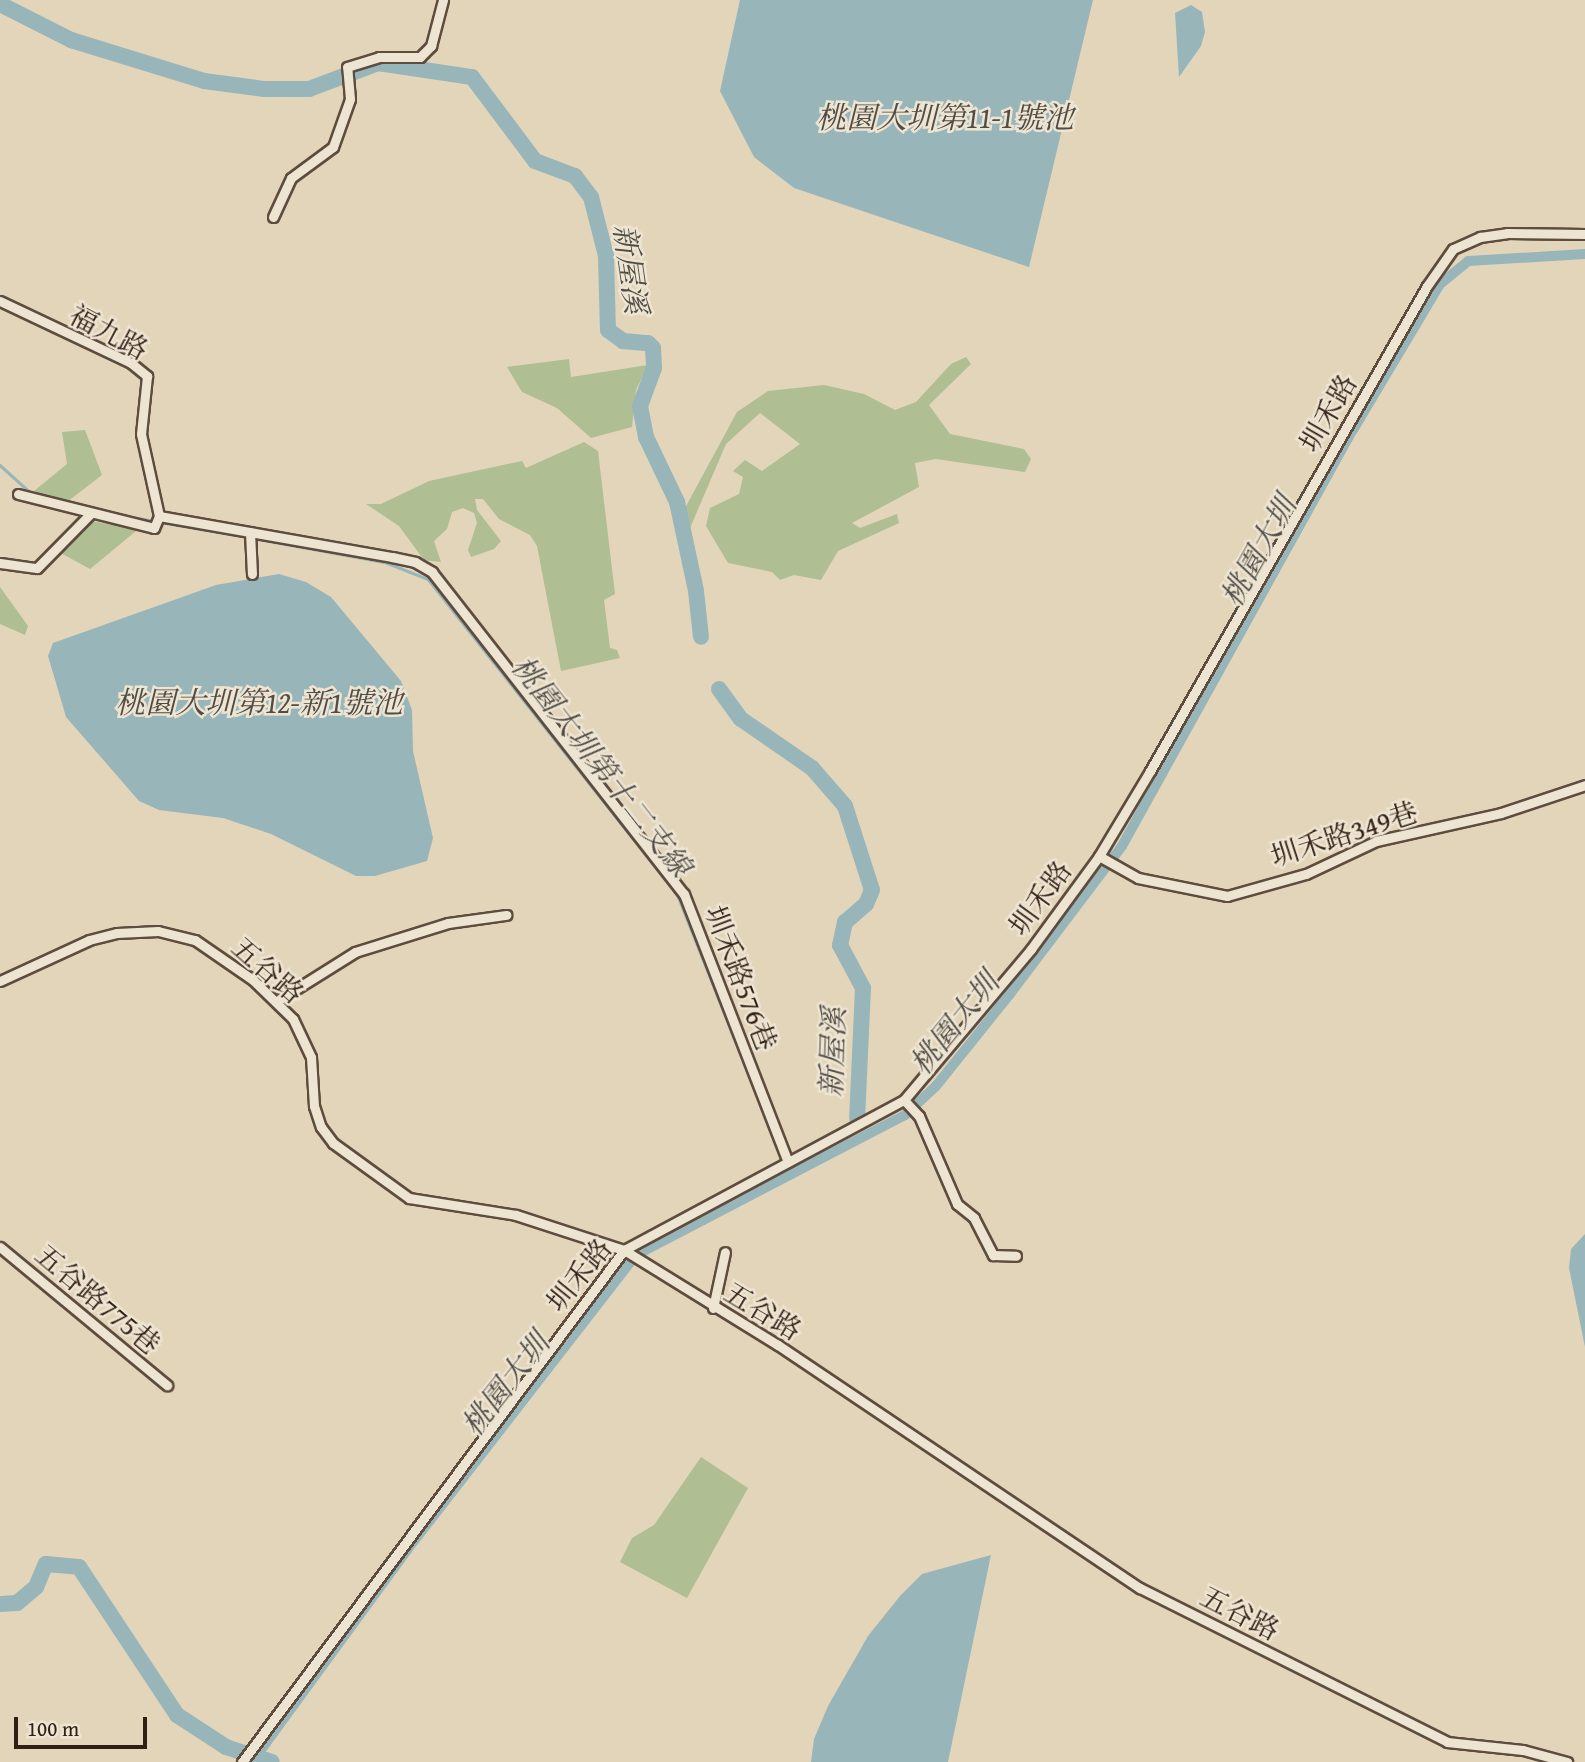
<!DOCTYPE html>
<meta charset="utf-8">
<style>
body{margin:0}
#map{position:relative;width:1585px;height:1762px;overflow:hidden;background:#e3d5ba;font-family:"Gentium Book Plus","Noto Serif TC",serif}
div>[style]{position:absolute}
.green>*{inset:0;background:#afbe93}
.water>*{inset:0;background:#98b6b9}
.stream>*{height:2.5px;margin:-1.25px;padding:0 1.25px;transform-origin:1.25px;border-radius:1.25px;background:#98b6b9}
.canal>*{height:10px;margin:-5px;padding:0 5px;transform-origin:5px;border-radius:5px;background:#98b6b9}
.river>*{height:16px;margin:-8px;padding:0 8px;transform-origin:8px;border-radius:8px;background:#98b6b9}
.roads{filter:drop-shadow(2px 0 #5e4c3e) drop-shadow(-2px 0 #5e4c3e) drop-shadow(0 2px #5e4c3e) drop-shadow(0 -2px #5e4c3e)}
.street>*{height:9px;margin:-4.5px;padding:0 4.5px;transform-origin:4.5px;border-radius:4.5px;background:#ede4d2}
span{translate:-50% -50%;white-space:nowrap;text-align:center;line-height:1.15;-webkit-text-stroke:5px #ede4d2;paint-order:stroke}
.street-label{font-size:28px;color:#321f14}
.water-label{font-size:30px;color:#514c46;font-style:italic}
.scale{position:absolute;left:14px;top:1717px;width:133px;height:32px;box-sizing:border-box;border:4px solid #321f14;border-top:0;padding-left:9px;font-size:21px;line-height:24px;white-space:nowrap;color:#321f14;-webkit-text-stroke:5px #ede4d2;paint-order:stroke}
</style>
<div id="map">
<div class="green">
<i style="clip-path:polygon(966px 357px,971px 364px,929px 405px,950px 434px,1024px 449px,1031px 459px,1025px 472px,936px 459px,915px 463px,919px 487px,852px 523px,860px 528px,897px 514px,899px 523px,838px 551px,821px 580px,794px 575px,780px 580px,772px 572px,728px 563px,706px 526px,710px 508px,739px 494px,743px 477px,733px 471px,745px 460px,762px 471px,800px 444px,760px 413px,726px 444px,690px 528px,684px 510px,737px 412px,768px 391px,824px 385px,864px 394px,895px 410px,916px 402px,951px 364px)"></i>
<i style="clip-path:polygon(569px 359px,571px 377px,648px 365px,636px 390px,632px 427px,591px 438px,557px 408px,522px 392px,507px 367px)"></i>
<i style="clip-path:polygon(85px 430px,102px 475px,67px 502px,34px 491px,67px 464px,62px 432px)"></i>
<i style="clip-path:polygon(584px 442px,598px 451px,615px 594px,604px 600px,610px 648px,617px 650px,620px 658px,561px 671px,537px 546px,530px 535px,499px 519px,483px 499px,475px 499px,477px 510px,501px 541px,494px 549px,471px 557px,468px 550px,477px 523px,474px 513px,463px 508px,452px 512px,447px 529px,434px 541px,441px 562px,424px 560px,399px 526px,366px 504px,381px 504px,429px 481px,522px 461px,526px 468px)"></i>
<i style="clip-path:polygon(84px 520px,133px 528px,136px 531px,90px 569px,55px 550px)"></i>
<i style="clip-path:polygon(0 587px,28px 626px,25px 635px,0 624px)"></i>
<i style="clip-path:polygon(701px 1457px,748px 1488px,687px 1598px,620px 1562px,632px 1538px,654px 1525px)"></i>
</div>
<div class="water">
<i style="clip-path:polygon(740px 0,1093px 0,1029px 267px,794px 188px,754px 157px,720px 91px)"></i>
<i style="clip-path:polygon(1191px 5px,1202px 12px,1205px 32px,1201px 46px,1179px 77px,1175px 13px)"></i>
<i style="clip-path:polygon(279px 574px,306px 582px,331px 597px,401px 681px,412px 710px,413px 751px,433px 838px,427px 861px,375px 876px,356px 876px,271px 834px,223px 818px,159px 810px,139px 801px,66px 717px,48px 656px,53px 643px,216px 585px)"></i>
<i style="clip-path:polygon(1585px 1234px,1585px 1347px,1569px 1268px,1571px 1249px)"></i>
<i style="clip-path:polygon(991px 1555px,948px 1762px,811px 1762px,814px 1739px,828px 1706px,868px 1636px,900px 1596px,922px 1574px)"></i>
</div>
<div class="stream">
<i style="left:0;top:465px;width:42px;rotate:42.1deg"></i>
<i style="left:115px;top:514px;width:40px;rotate:10deg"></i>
<i style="left:160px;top:522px;width:88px;rotate:9.8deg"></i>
<i style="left:258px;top:539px;width:129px;rotate:10.3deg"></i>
<i style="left:385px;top:562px;width:46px;rotate:21.6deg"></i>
<i style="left:428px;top:579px;width:404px;rotate:51.7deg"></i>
<i style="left:678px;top:896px;width:258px;rotate:68.4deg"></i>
<i style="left:785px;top:1165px;width:11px;rotate:63deg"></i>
</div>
<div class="canal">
<i style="left:252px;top:1762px;width:274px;rotate:-53.8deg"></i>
<i style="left:414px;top:1541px;width:362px;rotate:-52.2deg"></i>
<i style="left:636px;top:1255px;width:303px;rotate:-27.5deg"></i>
<i style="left:905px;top:1115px;width:42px;rotate:-43.1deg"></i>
<i style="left:936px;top:1086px;width:118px;rotate:-51.2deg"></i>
<i style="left:1010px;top:994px;width:186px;rotate:-52.9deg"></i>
<i style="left:1122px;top:846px;width:476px;rotate:-61deg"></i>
<i style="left:1353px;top:430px;width:170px;rotate:-59.2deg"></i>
<i style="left:1440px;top:284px;width:36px;rotate:-39deg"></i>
<i style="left:1468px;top:261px;width:117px;rotate:-3.4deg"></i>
</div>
<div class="river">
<i style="left:0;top:4px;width:80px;rotate:26.9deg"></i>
<i style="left:71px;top:40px;width:139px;rotate:17.1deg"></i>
<i style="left:204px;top:81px;width:61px;rotate:7.6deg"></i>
<i style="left:264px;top:89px;width:45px"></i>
<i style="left:309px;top:89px;width:74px;rotate:-20.6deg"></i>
<i style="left:378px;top:63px;width:95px;rotate:8.5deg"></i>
<i style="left:472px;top:77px;width:105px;rotate:53.1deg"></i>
<i style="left:535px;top:161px;width:43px;rotate:20.6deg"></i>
<i style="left:575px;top:176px;width:26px;rotate:53deg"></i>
<i style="left:591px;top:197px;width:61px;rotate:75.7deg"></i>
<i style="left:606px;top:256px;width:74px;rotate:88.5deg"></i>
<i style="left:608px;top:330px;width:19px;rotate:36deg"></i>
<i style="left:623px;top:341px;width:25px;rotate:5deg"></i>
<i style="left:648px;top:343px;width:7px;rotate:45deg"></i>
<i style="left:653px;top:348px;width:20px;rotate:87deg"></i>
<i style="left:654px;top:368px;width:40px;rotate:110.2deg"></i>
<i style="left:640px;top:406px;width:32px;rotate:79deg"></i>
<i style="left:646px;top:437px;width:72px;rotate:64.5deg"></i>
<i style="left:677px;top:502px;width:91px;rotate:77.9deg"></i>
<i style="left:696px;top:591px;width:46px;rotate:83.8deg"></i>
<i style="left:719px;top:689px;width:37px;rotate:54deg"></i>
<i style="left:741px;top:719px;width:86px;rotate:34.6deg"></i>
<i style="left:812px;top:768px;width:50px;rotate:49deg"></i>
<i style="left:845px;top:806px;width:88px;rotate:72.2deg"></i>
<i style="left:872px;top:890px;width:15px;rotate:113deg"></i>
<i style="left:866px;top:904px;width:28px;rotate:139deg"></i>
<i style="left:845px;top:922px;width:24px;rotate:102deg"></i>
<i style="left:840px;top:945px;width:49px;rotate:61.9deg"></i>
<i style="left:863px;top:988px;width:130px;rotate:92.6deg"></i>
<i style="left:0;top:1604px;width:17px;rotate:-3deg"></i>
<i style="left:17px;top:1603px;width:25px;rotate:-40deg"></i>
<i style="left:36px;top:1587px;width:25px;rotate:-67deg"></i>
<i style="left:46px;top:1564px;width:33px;rotate:5deg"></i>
<i style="left:79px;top:1567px;width:178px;rotate:56.5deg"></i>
<i style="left:177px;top:1715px;width:59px;rotate:33.1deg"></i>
<i style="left:226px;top:1747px;width:48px;rotate:18.1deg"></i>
</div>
<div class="roads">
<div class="street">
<i style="left:273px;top:217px;width:43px;rotate:-65.2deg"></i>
<i style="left:291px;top:178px;width:52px;rotate:-36.4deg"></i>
<i style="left:333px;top:147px;width:51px;rotate:-70.5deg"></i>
<i style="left:350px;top:99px;width:32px;rotate:-95deg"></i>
<i style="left:347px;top:67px;width:34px;rotate:-17deg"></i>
<i style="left:379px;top:57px;width:41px"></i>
<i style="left:420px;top:57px;width:16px;rotate:-45deg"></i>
<i style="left:431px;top:46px;width:48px;rotate:-75.4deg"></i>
<i style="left:0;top:301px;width:145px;rotate:25.3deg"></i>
<i style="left:131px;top:363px;width:21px;rotate:39deg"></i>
<i style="left:147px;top:376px;width:58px;rotate:95.9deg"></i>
<i style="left:141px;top:434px;width:84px;rotate:77.6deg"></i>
<i style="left:18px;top:494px;width:140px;rotate:14deg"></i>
<i style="left:154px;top:528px;width:13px;rotate:-67deg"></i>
<i style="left:159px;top:516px;width:237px;rotate:10deg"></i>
<i style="left:392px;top:557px;width:24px;rotate:12deg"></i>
<i style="left:415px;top:562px;width:20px;rotate:30deg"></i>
<i style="left:432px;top:572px;width:409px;rotate:52deg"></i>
<i style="left:684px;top:894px;width:287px;rotate:68.8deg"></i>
<i style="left:250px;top:532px;width:42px;rotate:87.3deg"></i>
<i style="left:0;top:563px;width:37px;rotate:8deg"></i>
<i style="left:37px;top:568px;width:76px;rotate:-45.5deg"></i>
<i style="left:1099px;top:856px;width:45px;rotate:29.4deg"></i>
<i style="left:1138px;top:878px;width:91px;rotate:11.4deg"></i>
<i style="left:1227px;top:896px;width:82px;rotate:-15.6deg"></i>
<i style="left:1306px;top:874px;width:77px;rotate:-25.2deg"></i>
<i style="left:1376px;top:841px;width:128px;rotate:-12.6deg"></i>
<i style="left:1501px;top:813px;width:89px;rotate:-18.4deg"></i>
<i style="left:0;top:981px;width:98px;rotate:-24.7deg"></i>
<i style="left:89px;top:940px;width:29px;rotate:-14deg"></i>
<i style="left:117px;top:933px;width:41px;rotate:-2.8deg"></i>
<i style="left:158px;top:931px;width:38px;rotate:14deg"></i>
<i style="left:195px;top:940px;width:70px;rotate:34.6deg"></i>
<i style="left:253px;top:980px;width:56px;rotate:44.3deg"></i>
<i style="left:293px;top:1019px;width:42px;rotate:64.7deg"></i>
<i style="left:311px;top:1057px;width:49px;rotate:86.5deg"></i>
<i style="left:314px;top:1106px;width:22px;rotate:72deg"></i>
<i style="left:321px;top:1127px;width:20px;rotate:53deg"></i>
<i style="left:333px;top:1143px;width:94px;rotate:35.9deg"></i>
<i style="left:409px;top:1198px;width:108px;rotate:9deg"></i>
<i style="left:516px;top:1215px;width:114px;rotate:18deg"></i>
<i style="left:624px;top:1250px;width:181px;rotate:31.7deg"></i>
<i style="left:778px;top:1345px;width:436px;rotate:33.9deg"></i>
<i style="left:1140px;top:1588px;width:343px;rotate:26.6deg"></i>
<i style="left:1447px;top:1742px;width:76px;rotate:6deg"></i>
<i style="left:1523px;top:1750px;width:46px;rotate:15.3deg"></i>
<i style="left:277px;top:1001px;width:92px;rotate:-32.1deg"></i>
<i style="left:355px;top:952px;width:97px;rotate:-17.3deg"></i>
<i style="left:448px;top:923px;width:59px;rotate:-7.9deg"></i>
<i style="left:904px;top:1100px;width:22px;rotate:47deg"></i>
<i style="left:919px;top:1116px;width:96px;rotate:66.6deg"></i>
<i style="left:957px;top:1204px;width:22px;rotate:39deg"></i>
<i style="left:974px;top:1218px;width:42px;rotate:62.8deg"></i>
<i style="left:993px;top:1255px;width:23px;rotate:2deg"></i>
<i style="left:0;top:1247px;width:217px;rotate:39.6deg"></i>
<i style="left:713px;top:1308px;width:57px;rotate:-77.9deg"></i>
<i style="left:242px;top:1762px;width:639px;rotate:-53.27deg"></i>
<i style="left:624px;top:1250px;width:318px;rotate:-28.2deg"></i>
<i style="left:904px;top:1100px;width:197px;rotate:-49.9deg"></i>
<i style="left:1031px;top:949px;width:115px;rotate:-53.8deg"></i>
<i style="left:1099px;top:856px;width:99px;rotate:-59deg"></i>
<i style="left:1150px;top:771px;width:559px;rotate:-60.27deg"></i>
<i style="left:1427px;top:286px;width:45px;rotate:-54.9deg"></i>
<i style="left:1453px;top:249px;width:30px;rotate:-24deg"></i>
<i style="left:1480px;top:237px;width:27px;rotate:-8deg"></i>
<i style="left:1507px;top:233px;width:78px;rotate:0.7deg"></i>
</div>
</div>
<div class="street-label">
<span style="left:109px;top:332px;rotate:28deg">福九路</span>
<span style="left:1328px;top:413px;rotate:-60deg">圳禾路</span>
<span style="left:1344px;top:834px;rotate:-18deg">圳禾路349巷</span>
<span style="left:1040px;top:898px;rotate:-54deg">圳禾路</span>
<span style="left:268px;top:970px;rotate:41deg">五谷路</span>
<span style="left:741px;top:978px;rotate:69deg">圳禾路576巷</span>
<span style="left:579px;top:1275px;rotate:-51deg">圳禾路</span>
<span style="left:98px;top:1299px;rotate:40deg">五谷路775巷</span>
<span style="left:763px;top:1311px;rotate:31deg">五谷路</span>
<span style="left:1240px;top:1613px;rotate:27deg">五谷路</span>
</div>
<div class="water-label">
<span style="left:945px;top:117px">桃園大圳第11-1號池</span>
<span style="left:631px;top:269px;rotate:82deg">新屋溪</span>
<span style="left:1258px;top:551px;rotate:-61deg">桃園大圳</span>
<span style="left:259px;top:702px">桃園大圳第12-新1號池</span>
<span style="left:602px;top:766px;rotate:52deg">桃園大圳第十二支線</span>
<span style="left:954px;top:1023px;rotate:-51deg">桃園大圳</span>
<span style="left:832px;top:1052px;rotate:-88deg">新屋溪</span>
<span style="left:505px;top:1384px;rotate:-52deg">桃園大圳</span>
</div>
<div class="scale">100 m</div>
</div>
